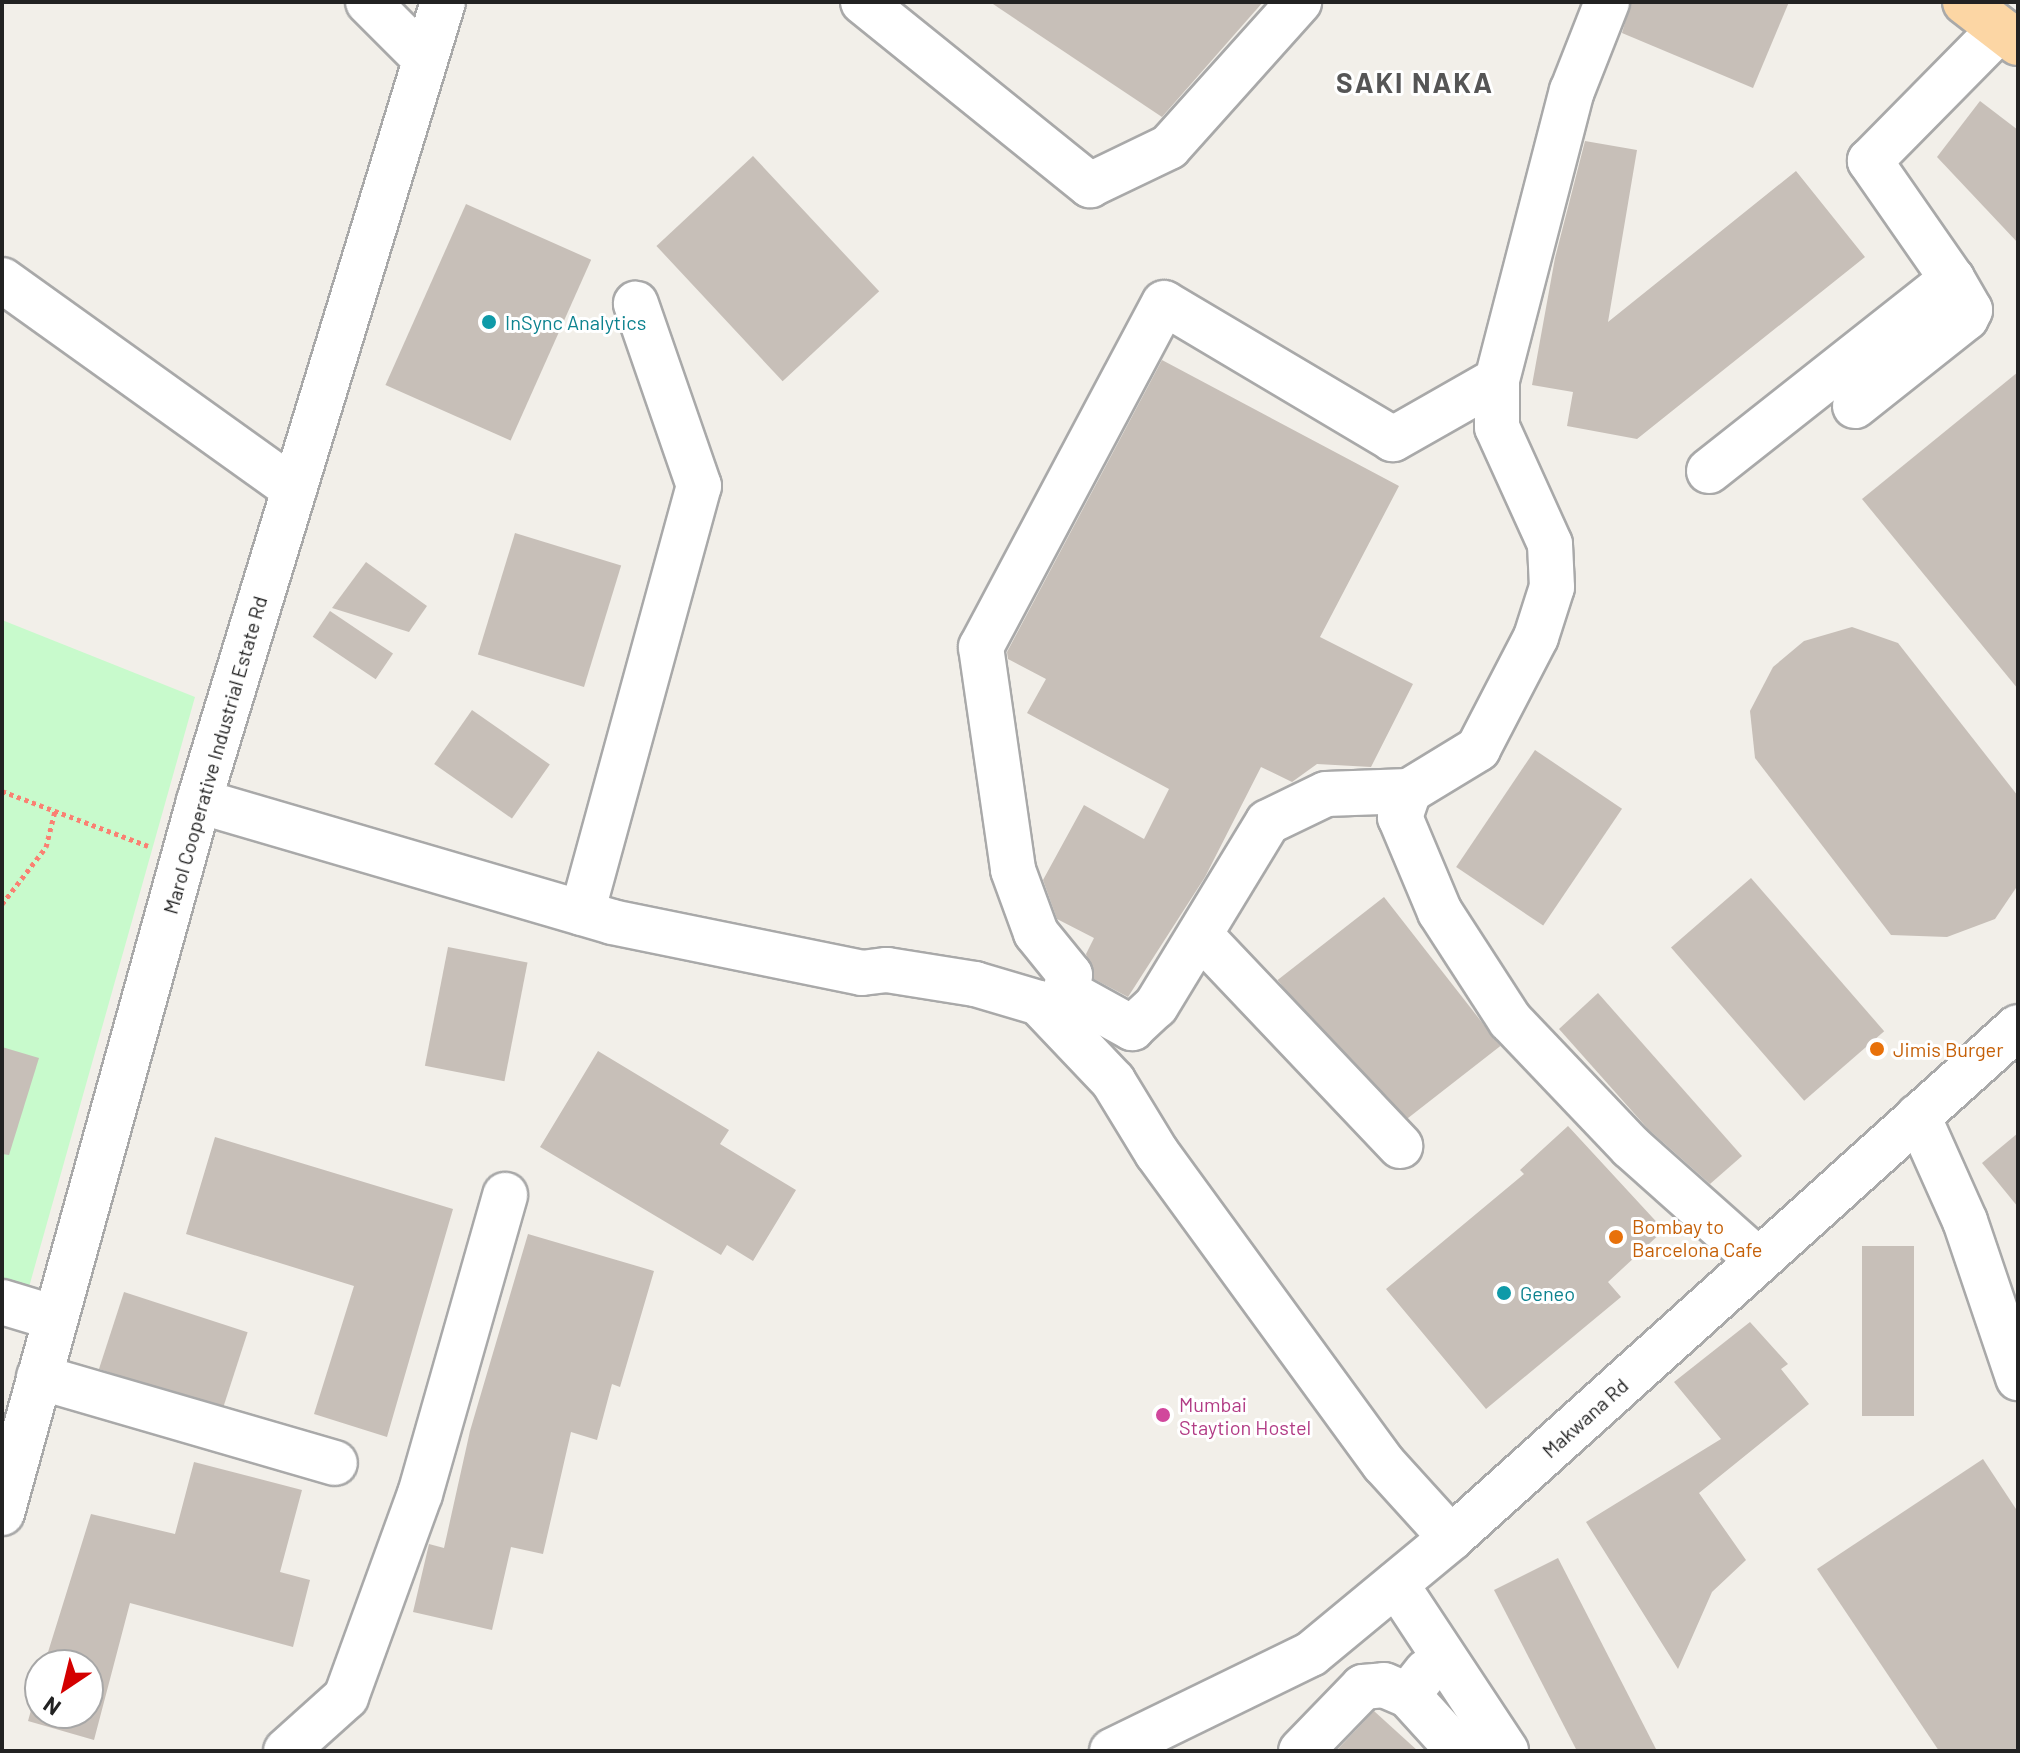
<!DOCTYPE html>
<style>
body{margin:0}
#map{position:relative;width:2020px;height:1753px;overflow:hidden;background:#f2efe9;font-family:Barlow,sans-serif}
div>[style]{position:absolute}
.park>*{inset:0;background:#c8facc}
.building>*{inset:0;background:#c7bfb8;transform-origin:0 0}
.path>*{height:5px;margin-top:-2.5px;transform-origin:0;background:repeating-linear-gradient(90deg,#fa8072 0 4px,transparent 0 8px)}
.roads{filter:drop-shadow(2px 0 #a9a9a9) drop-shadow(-2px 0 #a9a9a9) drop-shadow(0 2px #a9a9a9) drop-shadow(0 -2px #a9a9a9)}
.minor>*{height:44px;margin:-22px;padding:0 22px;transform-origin:22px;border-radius:22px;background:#fff}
.major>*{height:44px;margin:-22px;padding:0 22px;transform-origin:22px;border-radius:22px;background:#fcd6a4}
.dots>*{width:22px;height:22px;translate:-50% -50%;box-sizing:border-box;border:4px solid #fff;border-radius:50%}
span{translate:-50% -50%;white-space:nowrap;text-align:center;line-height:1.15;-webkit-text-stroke:6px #fff;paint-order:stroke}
.culture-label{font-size:20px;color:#0d838f}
.left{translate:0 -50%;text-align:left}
.street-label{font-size:20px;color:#222}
.food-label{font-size:20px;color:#c56008}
.hotel-label{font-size:20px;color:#b23c85}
.district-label{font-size:28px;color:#555;font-weight:700;letter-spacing:2px}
.frame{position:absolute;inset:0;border:4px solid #222;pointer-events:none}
.north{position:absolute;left:24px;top:1649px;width:80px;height:80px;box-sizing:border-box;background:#fff;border:2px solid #a7a7a7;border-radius:50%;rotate:215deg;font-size:22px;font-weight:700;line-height:32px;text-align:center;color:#222}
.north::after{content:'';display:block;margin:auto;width:28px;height:36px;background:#d40000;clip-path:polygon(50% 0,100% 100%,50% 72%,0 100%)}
</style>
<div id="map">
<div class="park">
<i style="clip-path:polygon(2px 620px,195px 697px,29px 1287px,2px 1278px)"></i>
</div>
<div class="building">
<i style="clip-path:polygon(990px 2px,1263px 2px,1162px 117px)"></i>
<i style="clip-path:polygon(1631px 2px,1789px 2px,1753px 88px,1622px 33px)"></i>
<i style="clip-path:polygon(1980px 101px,2018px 130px,2018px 243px,1937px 157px)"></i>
<i style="clip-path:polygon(1585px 141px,1637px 150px,1608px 322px,1796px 171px,1865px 257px,1637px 439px,1567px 426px,1573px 392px,1532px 385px,1555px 258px)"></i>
<i style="left:753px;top:156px;width:185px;height:132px;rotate:47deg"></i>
<i style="left:466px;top:204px;width:137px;height:198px;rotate:24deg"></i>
<i style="clip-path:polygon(1162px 360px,1399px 486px,1320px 637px,1413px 684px,1371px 767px,1317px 764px,1292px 782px,1261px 767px,1205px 877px,1128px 997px,1094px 979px,1086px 954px,1094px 938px,1057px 919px,1043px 880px,1084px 805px,1144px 839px,1169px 789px,1027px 713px,1046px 679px,1008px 659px,1007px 652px)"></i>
<i style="clip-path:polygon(2018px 372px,2018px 689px,1862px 499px)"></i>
<i style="left:515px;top:533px;width:111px;height:127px;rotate:17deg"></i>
<i style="clip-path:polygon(366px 562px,427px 606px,409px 632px,332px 608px)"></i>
<i style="left:330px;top:611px;width:76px;height:31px;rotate:34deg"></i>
<i style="clip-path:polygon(1852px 627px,1898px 643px,2018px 796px,2018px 885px,1995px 919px,1947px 937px,1891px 935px,1755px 758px,1750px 711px,1773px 667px,1804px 641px)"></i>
<i style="left:472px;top:710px;width:95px;height:66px;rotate:35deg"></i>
<i style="left:1535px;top:750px;width:105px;height:141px;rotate:34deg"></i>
<i style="left:1751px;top:878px;width:203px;height:106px;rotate:49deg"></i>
<i style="left:1384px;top:897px;width:189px;height:135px;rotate:52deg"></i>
<i style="left:448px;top:947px;width:81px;height:121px;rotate:11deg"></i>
<i style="clip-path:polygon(1598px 993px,1742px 1156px,1710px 1184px,1648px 1129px,1559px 1029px)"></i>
<i style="clip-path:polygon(2px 1047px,39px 1058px,9px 1155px,2px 1154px)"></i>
<i style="clip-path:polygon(598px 1051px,729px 1130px,720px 1144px,796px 1190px,753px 1261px,727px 1245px,721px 1255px,540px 1147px)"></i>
<i style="clip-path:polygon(1568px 1126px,1664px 1230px,1608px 1282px,1621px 1297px,1486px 1409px,1386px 1289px,1524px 1174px,1520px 1170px)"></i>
<i style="clip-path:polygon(2018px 1133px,2018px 1207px,1982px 1163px)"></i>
<i style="clip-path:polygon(215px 1137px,453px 1209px,387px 1437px,314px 1414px,354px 1286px,186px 1234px)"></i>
<i style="clip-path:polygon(528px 1234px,654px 1271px,620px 1387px,612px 1384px,597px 1440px,571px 1432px,543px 1554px,511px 1547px,492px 1630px,413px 1612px,429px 1544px,444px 1548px,470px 1431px)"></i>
<i style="left:1862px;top:1246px;width:52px;height:170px"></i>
<i style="left:124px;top:1292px;width:130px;height:81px;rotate:18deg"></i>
<i style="clip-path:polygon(1750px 1322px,1788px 1364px,1781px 1369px,1809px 1404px,1699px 1493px,1746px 1560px,1712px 1592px,1678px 1669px,1586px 1522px,1721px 1439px,1674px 1382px)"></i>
<i style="clip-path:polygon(1983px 1459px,2018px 1512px,2018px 1751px,1939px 1751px,1817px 1569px)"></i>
<i style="clip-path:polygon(194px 1462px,302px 1490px,280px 1572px,310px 1580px,293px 1647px,130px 1603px,94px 1740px,28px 1721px,40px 1678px,40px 1713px,88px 1713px,88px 1665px,44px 1665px,91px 1514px,175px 1534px)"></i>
<i style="clip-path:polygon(1558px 1558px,1657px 1751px,1577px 1751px,1494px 1590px)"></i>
<i style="clip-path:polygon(1374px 1711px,1418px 1751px,1336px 1751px)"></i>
</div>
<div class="path">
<i style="left:2px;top:791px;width:156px;rotate:20.6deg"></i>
<i style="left:2px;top:904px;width:72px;rotate:-52.3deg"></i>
<i style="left:46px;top:847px;width:37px;rotate:-76deg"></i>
</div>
<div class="roads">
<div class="minor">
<i style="left:368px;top:2px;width:78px;rotate:45deg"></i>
<i style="left:863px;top:2px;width:292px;rotate:38.9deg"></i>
<i style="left:1090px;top:185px;width:88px;rotate:-25.7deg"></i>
<i style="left:1169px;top:147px;width:195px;rotate:-48.1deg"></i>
<i style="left:2px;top:280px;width:359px;rotate:35.6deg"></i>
<i style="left:1497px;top:380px;width:120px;rotate:150.4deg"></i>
<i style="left:1393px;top:439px;width:266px;rotate:-149.3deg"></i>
<i style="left:1164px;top:303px;width:390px;rotate:118deg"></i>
<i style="left:981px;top:647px;width:225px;rotate:81.8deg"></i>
<i style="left:1013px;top:870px;width:67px;rotate:69.9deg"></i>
<i style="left:1036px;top:933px;width:54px;rotate:51deg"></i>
<i style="left:1070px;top:975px;width:17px;rotate:107deg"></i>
<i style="left:1065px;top:991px;width:77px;rotate:28.9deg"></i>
<i style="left:1132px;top:1028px;width:33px;rotate:-43deg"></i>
<i style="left:1156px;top:1006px;width:215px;rotate:-58.7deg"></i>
<i style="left:1268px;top:822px;width:64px;rotate:-25.8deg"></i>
<i style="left:1326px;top:794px;width:83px;rotate:-2.1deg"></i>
<i style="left:1409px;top:791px;width:81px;rotate:-31.3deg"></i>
<i style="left:1478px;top:749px;width:126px;rotate:-62.6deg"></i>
<i style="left:1536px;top:637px;width:52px;rotate:-72.3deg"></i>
<i style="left:1552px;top:587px;width:43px;rotate:-92.7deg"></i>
<i style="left:1550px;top:544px;width:128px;rotate:-114.4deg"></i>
<i style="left:1497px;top:427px;width:47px;rotate:-90deg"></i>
<i style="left:1497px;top:380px;width:299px;rotate:-75.5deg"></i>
<i style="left:1572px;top:91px;width:96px;rotate:-68.5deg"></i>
<i style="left:1855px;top:406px;width:142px;rotate:-38.4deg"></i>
<i style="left:1966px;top:318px;width:9px;rotate:-63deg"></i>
<i style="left:1970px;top:310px;width:36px;rotate:-120deg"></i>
<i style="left:1709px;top:471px;width:310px;rotate:-38.3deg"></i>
<i style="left:1952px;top:279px;width:144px;rotate:-124.8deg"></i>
<i style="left:1870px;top:161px;width:185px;rotate:-45.4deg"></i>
<i style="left:1409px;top:791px;width:28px;rotate:109deg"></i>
<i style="left:1400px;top:817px;width:103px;rotate:67.2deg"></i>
<i style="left:1440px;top:912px;width:129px;rotate:57.1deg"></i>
<i style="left:1510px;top:1020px;width:175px;rotate:46.4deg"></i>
<i style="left:1631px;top:1147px;width:170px;rotate:41.7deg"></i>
<i style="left:199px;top:801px;width:430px;rotate:16.3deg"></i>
<i style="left:612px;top:922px;width:255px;rotate:11.5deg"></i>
<i style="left:862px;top:973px;width:25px;rotate:-7deg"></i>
<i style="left:887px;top:970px;width:89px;rotate:9deg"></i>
<i style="left:975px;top:984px;width:67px;rotate:16.5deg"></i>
<i style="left:1039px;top:1003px;width:108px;rotate:46.5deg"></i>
<i style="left:1113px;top:1081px;width:84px;rotate:58.6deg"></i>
<i style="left:1157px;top:1153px;width:385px;rotate:53.9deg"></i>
<i style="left:1384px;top:1464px;width:100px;rotate:47.8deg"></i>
<i style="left:582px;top:913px;width:443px;rotate:-74.7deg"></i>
<i style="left:699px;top:486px;width:193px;rotate:-109.1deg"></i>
<i style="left:1200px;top:935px;width:291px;rotate:46.5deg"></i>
<i style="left:1918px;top:1116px;width:115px;rotate:65.9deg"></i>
<i style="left:1965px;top:1221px;width:166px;rotate:71.3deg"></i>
<i style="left:2px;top:1302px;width:55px;rotate:16.8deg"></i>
<i style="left:39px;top:1377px;width:308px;rotate:16.2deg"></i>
<i style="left:2px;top:1513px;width:739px;rotate:-74.53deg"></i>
<i style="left:199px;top:801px;width:835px;rotate:-73.02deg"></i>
<i style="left:1396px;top:1584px;width:200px;rotate:56.6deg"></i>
<i style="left:1426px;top:1672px;width:29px;rotate:128deg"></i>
<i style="left:1408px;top:1695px;width:76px;rotate:47.7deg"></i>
<i style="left:286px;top:1751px;width:81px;rotate:-42deg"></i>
<i style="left:346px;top:1697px;width:216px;rotate:-70deg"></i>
<i style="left:420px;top:1494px;width:311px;rotate:-74.1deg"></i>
<i style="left:1112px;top:1751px;width:221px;rotate:-26deg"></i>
<i style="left:1311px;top:1654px;width:182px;rotate:-39.6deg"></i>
<i style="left:1451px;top:1538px;width:763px;rotate:-42.03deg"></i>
<i style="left:1301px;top:1751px;width:89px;rotate:-45.9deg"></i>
<i style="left:1363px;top:1687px;width:21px;rotate:-5deg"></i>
<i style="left:1384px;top:1685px;width:26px;rotate:23deg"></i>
</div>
<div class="major">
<i style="left:1965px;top:2px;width:67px;rotate:37.7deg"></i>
</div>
</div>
<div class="dots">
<i style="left:489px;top:322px;background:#0f9aa8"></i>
<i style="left:1877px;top:1049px;background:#e8710a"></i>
<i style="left:1616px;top:1237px;background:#e8710a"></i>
<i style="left:1504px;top:1293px;background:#0f9aa8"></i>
<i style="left:1163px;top:1415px;background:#d1479c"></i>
</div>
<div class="culture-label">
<span class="left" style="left:505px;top:322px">InSync Analytics</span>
<span class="left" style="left:1520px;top:1293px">Geneo</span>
</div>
<div class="street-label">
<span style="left:215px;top:755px;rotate:-74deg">Marol Cooperative Industrial Estate Rd</span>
<span style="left:1585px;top:1418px;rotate:-42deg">Makwana Rd</span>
</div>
<div class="food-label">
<span class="left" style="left:1893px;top:1049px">Jimis Burger</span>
<span class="left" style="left:1632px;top:1238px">Bombay to<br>Barcelona Cafe</span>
</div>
<div class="hotel-label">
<span class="left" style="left:1179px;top:1416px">Mumbai<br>Staytion Hostel</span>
</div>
<div class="district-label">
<span style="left:1415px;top:82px">SAKI NAKA</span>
</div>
<div class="frame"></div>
<div class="north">N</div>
</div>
